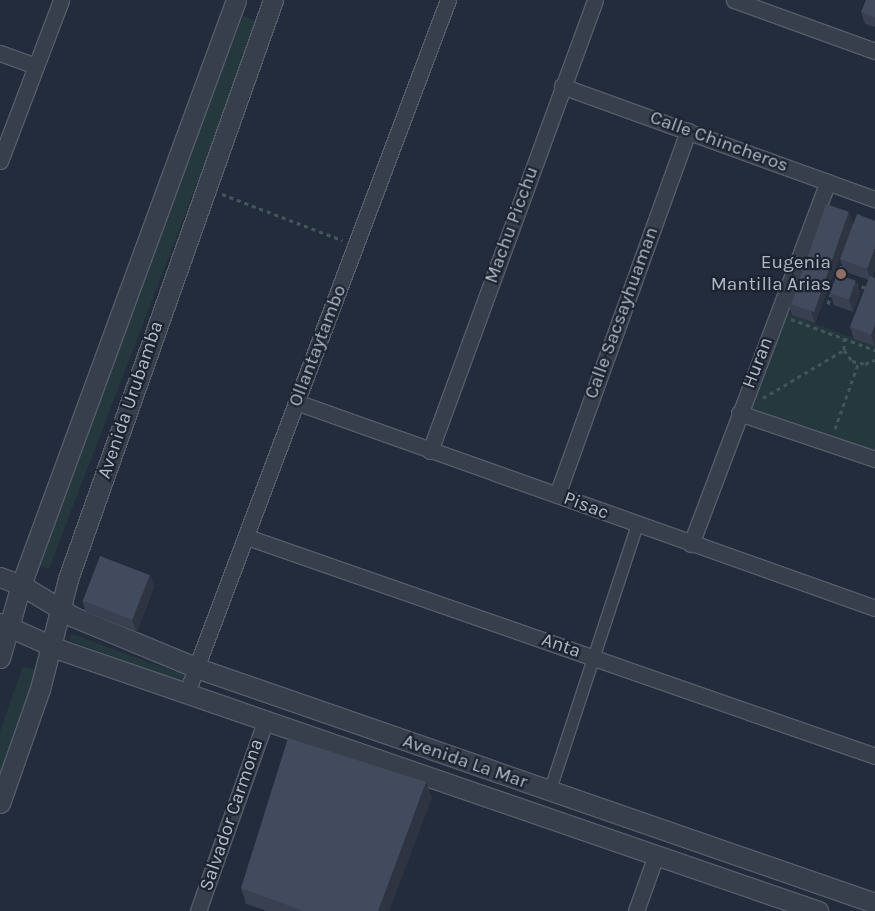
<!DOCTYPE html>
<style>
body{margin:0}
#map{position:relative;width:875px;height:911px;overflow:hidden;background:#232c3c;font-family:Karla,sans-serif}
div>[style]{position:absolute}
.green>*{inset:0;background:#25383d;transform-origin:0 0}
.path>*{height:3px;margin-top:-1.5px;transform-origin:0;background:repeating-linear-gradient(90deg,#43555a 0 4px,transparent 0 8px)}
.roads{filter:drop-shadow(1px 0 #555c6a) drop-shadow(-1px 0 #555c6a) drop-shadow(0 1px #555c6a) drop-shadow(0 -1px #555c6a)}
.pedestrian>*{height:11px;margin:-5.5px;padding:0 5.5px;transform-origin:5.5px;border-radius:5.5px;background:#373e4c}
.minor>*{height:15px;margin:-7.5px;padding:0 7.5px;transform-origin:7.5px;border-radius:7.5px;background:#373e4c}
.tertiary>*{height:19px;margin:-9.5px;padding:0 9.5px;transform-origin:9.5px;border-radius:9.5px;background:#373e4c}
.wall>*{inset:0;background:#394051}
.shaded-wall>*{inset:0;background:#2e3442}
.building>*{inset:0;background:#424b5e;transform-origin:0 0}
.dots>*{width:14px;height:14px;translate:-50% -50%;box-sizing:border-box;border:2px solid #1c2331;border-radius:50%}
span{translate:-50% -50%;white-space:nowrap;text-align:center;line-height:1.15;-webkit-text-stroke:4.5px #1c2331;paint-order:stroke}
.street-label{font-size:19px;color:#b2b9c7}
.poi-label{font-size:19px;color:#b2b9c7}
.right{translate:-100% -50%;text-align:right}
</style>
<div id="map">
<div class="green">
<i style="left:243px;top:16px;width:17px;height:586px;rotate:21deg"></i>
<i style="clip-path:polygon(784px 312px,875px 346px,875px 453px,746px 409px)"></i>
<i style="left:72px;top:634px;width:121px;height:7px;rotate:20deg"></i>
<i style="clip-path:polygon(23px 666px,37px 671px,0 777px,0 731px)"></i>
</div>
<div class="path">
<i style="left:222px;top:194px;width:129px;rotate:21deg"></i>
<i style="left:837px;top:277px;width:16px;rotate:-68deg"></i>
<i style="left:854px;top:284px;width:16px;rotate:18deg"></i>
<i style="left:828px;top:304px;width:13px;rotate:-72deg"></i>
<i style="left:791px;top:319px;width:90px;rotate:20.3deg"></i>
<i style="left:844px;top:338px;width:12px;rotate:90deg"></i>
<i style="left:844px;top:350px;width:14px;rotate:54deg"></i>
<i style="left:852px;top:361px;width:13px;rotate:13deg"></i>
<i style="left:865px;top:364px;width:11px;rotate:-22deg"></i>
<i style="left:763px;top:398px;width:94px;rotate:-30.7deg"></i>
<i style="left:835px;top:429px;width:69px;rotate:-70.5deg"></i>
</div>
<div class="roads">
<div class="pedestrian">
<i style="left:549px;top:792px;width:281px;rotate:-71.8deg"></i>
</div>
<div class="minor">
<i style="left:734px;top:0;width:150px;rotate:19.9deg"></i>
<i style="left:0;top:53px;width:38px;rotate:20deg"></i>
<i style="left:562px;top:86px;width:333px;rotate:19.9deg"></i>
<i style="left:0;top:161px;width:172px;rotate:-69.2deg"></i>
<i style="left:296px;top:402px;width:615px;rotate:19.58deg"></i>
<i style="left:739px;top:413px;width:144px;rotate:18.7deg"></i>
<i style="left:430px;top:451px;width:480px;rotate:-69.9deg"></i>
<i style="left:557px;top:495px;width:387px;rotate:-70.2deg"></i>
<i style="left:247px;top:537px;width:665px;rotate:19.22deg"></i>
<i style="left:691px;top:544px;width:387px;rotate:-69.3deg"></i>
<i style="left:187px;top:692px;width:740px;rotate:-69.34deg"></i>
<i style="left:198px;top:911px;width:204px;rotate:-70.5deg"></i>
<i style="left:636px;top:911px;width:59px;rotate:-70.3deg"></i>
</div>
<div class="tertiary">
<i style="left:0;top:577px;width:22px;rotate:21deg"></i>
<i style="left:21px;top:585px;width:62px;rotate:31.1deg"></i>
<i style="left:74px;top:617px;width:133px;rotate:22.5deg"></i>
<i style="left:197px;top:668px;width:718px;rotate:19.12deg"></i>
<i style="left:0;top:623px;width:67px;rotate:23.9deg"></i>
<i style="left:61px;top:650px;width:801px;rotate:19.02deg"></i>
<i style="left:0;top:658px;width:76px;rotate:-74deg"></i>
<i style="left:21px;top:585px;width:623px;rotate:-69.82deg"></i>
<i style="left:0;top:803px;width:121px;rotate:-70.7deg"></i>
<i style="left:40px;top:689px;width:114px;rotate:-75.7deg"></i>
<i style="left:68px;top:579px;width:614px;rotate:-70.5deg"></i>
</div>
</div>
<div class="wall">
<i style="clip-path:polygon(875px 0,875px 27px,865px 24px,861px 12px)"></i>
<i style="clip-path:polygon(849px 212px,853px 224px,875px 221px,875px 270px,872px 277px,875px 278px,875px 346px,854px 339px,850px 327px,868px 280px,844px 271px,840px 259px,852px 226px,815px 323px,792px 315px,788px 303px)"></i>
<i style="clip-path:polygon(830px 293px,860px 293px,853px 312px,834px 305px)"></i>
<i style="clip-path:polygon(150px 575px,154px 587px,137px 632px,86px 612px,82px 601px)"></i>
<i style="clip-path:polygon(432px 797px,389px 911px,267px 911px,246px 904px,241px 888px)"></i>
</div>
<div class="shaded-wall">
<i style="clip-path:polygon(849px 212px,853px 224px,815px 323px,811px 312px)"></i>
<i style="clip-path:polygon(875px 247px,875px 270px,871px 281px,867px 269px)"></i>
<i style="clip-path:polygon(856px 281px,860px 293px,853px 312px,849px 300px)"></i>
<i style="clip-path:polygon(875px 324px,875px 346px,871px 335px)"></i>
<i style="clip-path:polygon(150px 575px,154px 587px,137px 632px,132px 620px)"></i>
<i style="clip-path:polygon(426px 782px,432px 797px,389px 911px,378px 911px)"></i>
</div>
<div class="building">
<i style="clip-path:polygon(866px 0,875px 0,875px 17px,861px 12px)"></i>
<i style="left:826px;top:204px;width:24px;height:106px;rotate:19deg"></i>
<i style="clip-path:polygon(857px 214px,875px 221px,875px 247px,867px 269px,840px 259px)"></i>
<i style="left:837px;top:274px;width:20px;height:20px;rotate:20deg"></i>
<i style="clip-path:polygon(870px 276px,875px 278px,875px 324px,871px 335px,850px 327px)"></i>
<i style="left:100px;top:556px;width:53px;height:48px;rotate:21deg"></i>
<i style="clip-path:polygon(288px 738px,426px 782px,378px 911px,304px 911px,241px 888px)"></i>
</div>
<div class="dots">
<i style="left:841px;top:274px;background:#8d6e63"></i>
</div>
<div class="street-label">
<span style="left:719px;top:142px;rotate:20deg">Calle Chincheros</span>
<span style="left:512px;top:225px;rotate:-70deg">Machu Picchu</span>
<span style="left:622px;top:313px;rotate:-70deg">Calle Sacsayhuaman</span>
<span style="left:318px;top:346px;rotate:-69deg">Ollantaytambo</span>
<span style="left:758px;top:363px;rotate:-69deg">Huran</span>
<span style="left:131px;top:400px;rotate:-71deg">Avenida Urubamba</span>
<span style="left:586px;top:506px;rotate:21deg">Pisac</span>
<span style="left:561px;top:646px;rotate:19deg">Anta</span>
<span style="left:465px;top:762px;rotate:19deg">Avenida La Mar</span>
<span style="left:232px;top:815px;rotate:-71deg">Salvador Carmona</span>
</div>
<div class="poi-label">
<span class="right" style="left:831px;top:274px">Eugenia<br>Mantilla Arias</span>
</div>
</div>
